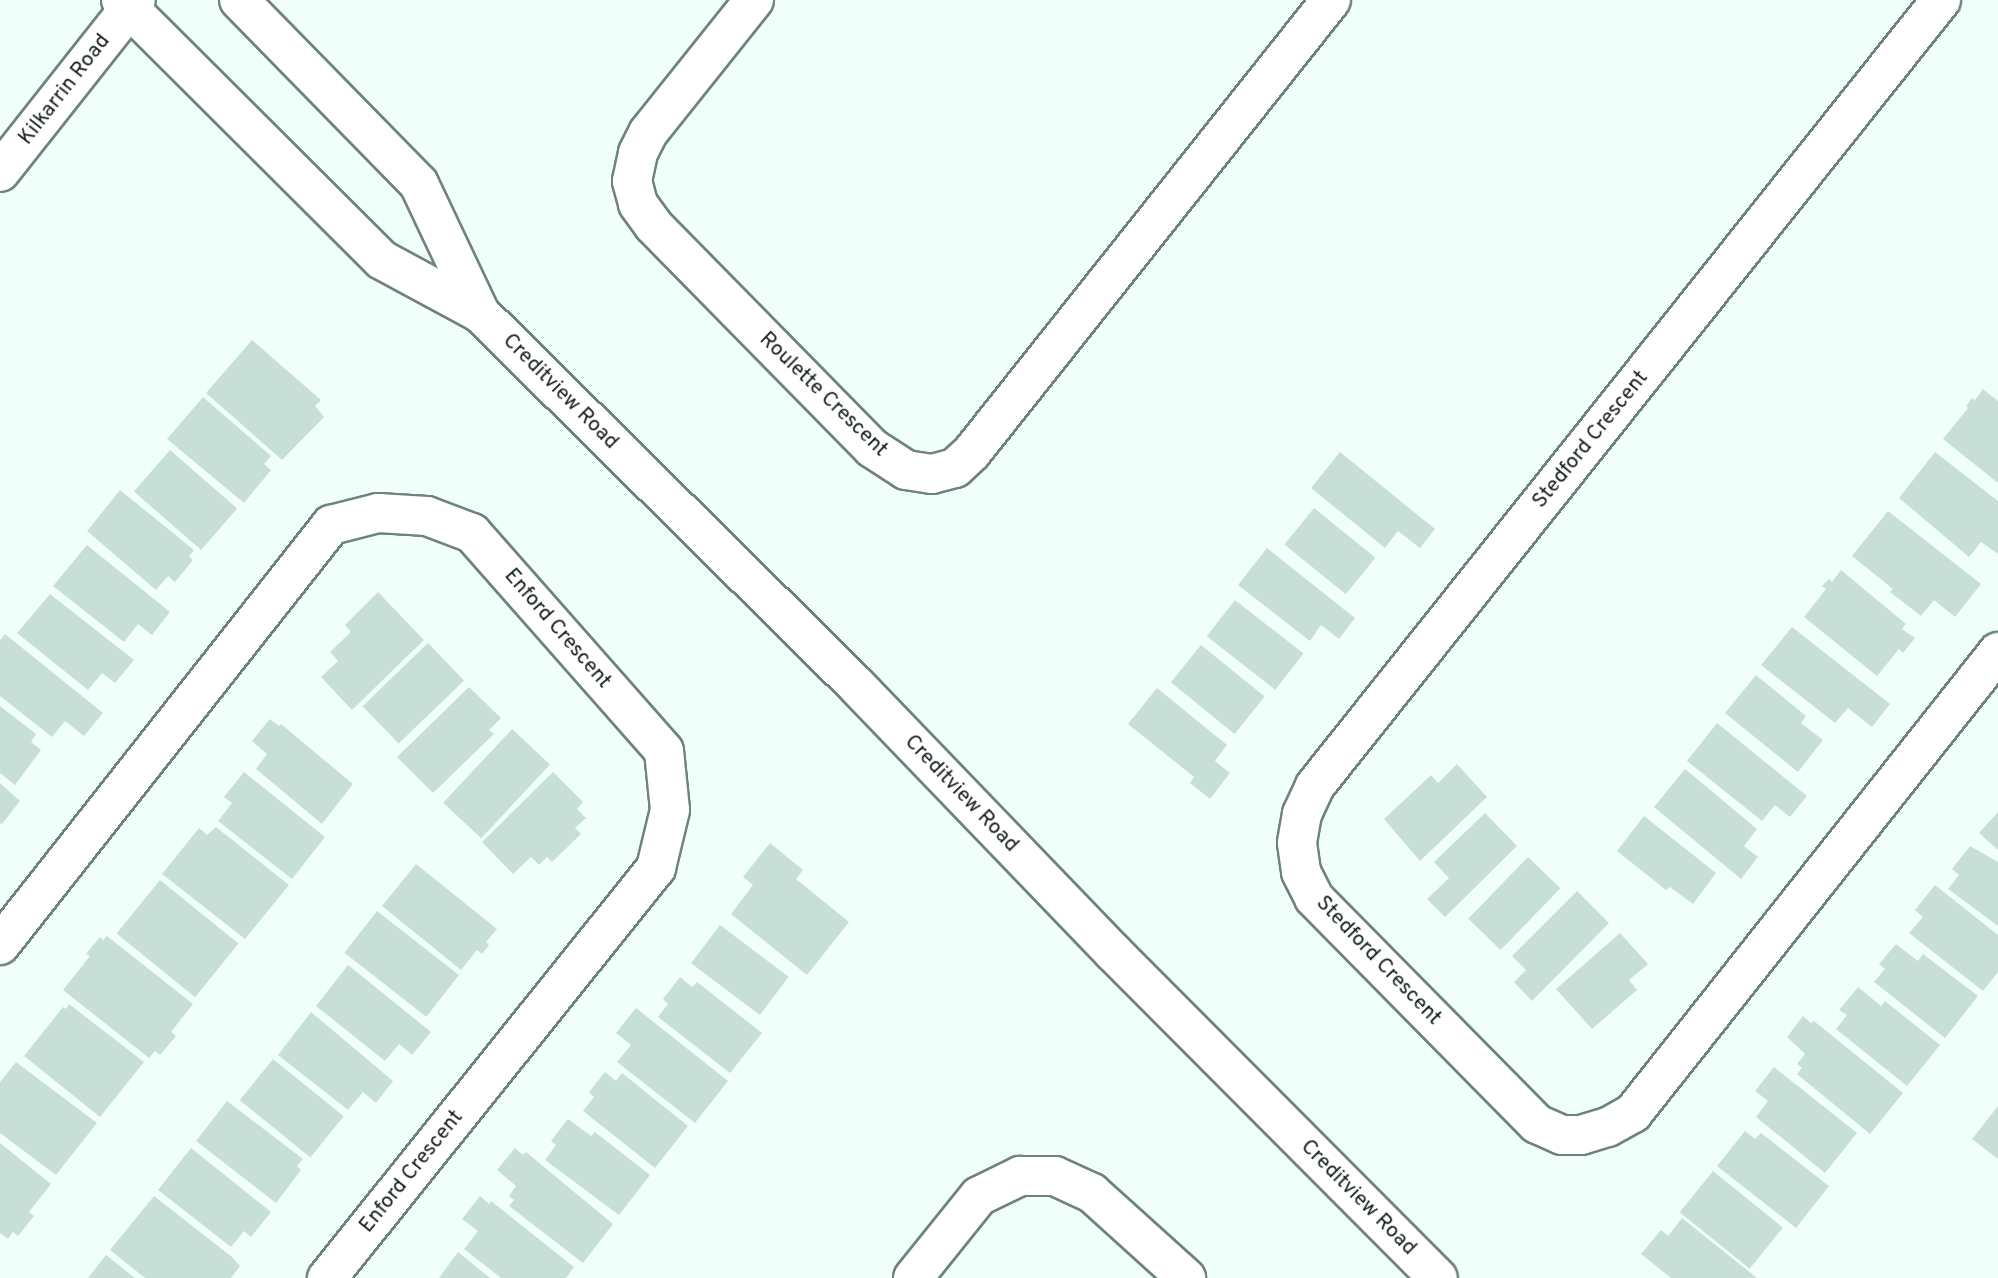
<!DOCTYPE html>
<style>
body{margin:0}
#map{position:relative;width:1998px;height:1278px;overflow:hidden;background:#f1fffb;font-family:Overpass,sans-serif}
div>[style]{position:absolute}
.building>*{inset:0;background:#c8dfd8;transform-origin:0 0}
.roads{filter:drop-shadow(2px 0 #6e837d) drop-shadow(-2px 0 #6e837d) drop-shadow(0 2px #6e837d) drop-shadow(0 -2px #6e837d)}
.minor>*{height:38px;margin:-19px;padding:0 19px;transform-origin:19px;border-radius:19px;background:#fff}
.major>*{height:38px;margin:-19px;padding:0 19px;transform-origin:19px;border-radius:19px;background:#fff}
span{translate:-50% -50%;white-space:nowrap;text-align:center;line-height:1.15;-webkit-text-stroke:5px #fff;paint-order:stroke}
.street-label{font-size:21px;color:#141d1a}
</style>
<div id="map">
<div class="building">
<i style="clip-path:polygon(252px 340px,321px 400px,315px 406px,324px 417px,282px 460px,206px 393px)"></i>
<i style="clip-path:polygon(1983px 389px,1998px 401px,1998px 483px,1943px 439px,1968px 408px,1966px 406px,1972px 398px,1975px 400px)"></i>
<i style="clip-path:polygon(203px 397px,271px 456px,264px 464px,271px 470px,244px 503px,167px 439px)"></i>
<i style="left:170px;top:450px;width:89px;height:55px;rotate:41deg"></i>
<i style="clip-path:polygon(1340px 452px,1435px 529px,1420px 548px,1398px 531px,1385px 548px,1311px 488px)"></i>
<i style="clip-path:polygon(1935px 452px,1998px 501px,1998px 554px,1981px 542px,1969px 557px,1899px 498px)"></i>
<i style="clip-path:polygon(120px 490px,194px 550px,189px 556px,193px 560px,175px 582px,168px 576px,156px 590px,87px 531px)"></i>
<i style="left:1314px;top:508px;width:79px;height:47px;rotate:39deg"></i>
<i style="clip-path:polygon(1888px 511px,1981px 584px,1955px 617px,1934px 600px,1921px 616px,1890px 592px,1893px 589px,1852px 556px)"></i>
<i style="clip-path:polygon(87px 545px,170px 612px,152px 635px,138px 624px,124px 642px,53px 586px)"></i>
<i style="clip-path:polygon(1267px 548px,1355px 618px,1339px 639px,1321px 625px,1310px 641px,1238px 585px)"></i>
<i style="clip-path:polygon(1841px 570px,1906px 624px,1902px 629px,1915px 638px,1903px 653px,1899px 649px,1877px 676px,1804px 617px,1826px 589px,1822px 586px,1829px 579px,1832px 582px)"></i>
<i style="clip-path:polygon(378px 592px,424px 640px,352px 710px,321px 677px,338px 661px,330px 652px,351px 632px,345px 625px)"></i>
<i style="clip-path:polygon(50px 594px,134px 660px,115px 683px,102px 673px,88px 690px,17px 633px)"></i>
<i style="left:1235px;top:600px;width:87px;height:46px;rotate:38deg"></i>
<i style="clip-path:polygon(1792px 627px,1890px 704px,1872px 727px,1848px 708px,1835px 723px,1761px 665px)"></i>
<i style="clip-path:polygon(5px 634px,103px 713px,84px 736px,65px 721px,52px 737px,0 696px,0 640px)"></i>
<i style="left:428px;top:643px;width:52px;height:91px;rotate:46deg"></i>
<i style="left:1201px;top:645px;width:82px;height:48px;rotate:39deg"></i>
<i style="clip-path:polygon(1756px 675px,1806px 716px,1801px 723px,1823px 740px,1798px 772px,1725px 713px)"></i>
<i style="clip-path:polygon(469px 687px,501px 718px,489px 730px,494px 734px,433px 793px,397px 757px)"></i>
<i style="clip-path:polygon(1157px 688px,1227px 745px,1215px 761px,1230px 773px,1210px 799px,1190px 783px,1194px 777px,1128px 724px)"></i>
<i style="clip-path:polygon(0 706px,36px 734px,31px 742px,41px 750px,15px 785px,0 773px)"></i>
<i style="clip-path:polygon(270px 719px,279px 726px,281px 724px,353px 784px,322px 824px,256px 769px,267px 754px,252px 741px)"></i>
<i style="clip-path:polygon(1717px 723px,1807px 796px,1790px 817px,1775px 805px,1762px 821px,1687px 761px)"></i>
<i style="left:512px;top:729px;width:52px;height:101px;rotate:43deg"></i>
<i style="clip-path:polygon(1457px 764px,1487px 797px,1420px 861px,1384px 819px,1431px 775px,1438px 783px)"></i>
<i style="clip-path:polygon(1685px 769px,1757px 829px,1744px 846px,1758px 857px,1741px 879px,1654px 807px)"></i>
<i style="clip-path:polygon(244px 772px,325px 837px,292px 879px,218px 821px,232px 803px,224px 797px)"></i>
<i style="clip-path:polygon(553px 772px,583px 802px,577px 809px,586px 818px,575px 828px,581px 834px,552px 862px,547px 857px,539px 865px,531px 857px,513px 874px,482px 842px)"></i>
<i style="clip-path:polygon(0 783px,20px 801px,2px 824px,0 823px)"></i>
<i style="clip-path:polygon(1998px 812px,1998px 850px,1979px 833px)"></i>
<i style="clip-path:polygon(1485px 813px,1517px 846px,1445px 917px,1427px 899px,1449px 878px,1434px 862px)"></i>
<i style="clip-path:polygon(1644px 816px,1716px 873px,1693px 904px,1670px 887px,1666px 890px,1617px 851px)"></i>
<i style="clip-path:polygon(216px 827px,289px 885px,245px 939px,162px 874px,199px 828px,207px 835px)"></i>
<i style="clip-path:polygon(770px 843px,803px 870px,796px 879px,849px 922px,807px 975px,731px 914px,753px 885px,743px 877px)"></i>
<i style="clip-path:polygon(1970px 846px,1998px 862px,1998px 926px,1948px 889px,1959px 875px,1952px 869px)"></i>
<i style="left:1528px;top:857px;width:45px;height:86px;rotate:44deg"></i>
<i style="clip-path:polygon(416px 864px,497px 929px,486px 942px,489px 945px,482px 954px,477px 950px,461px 970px,382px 906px)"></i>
<i style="left:160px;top:880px;width:101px;height:69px;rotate:39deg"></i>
<i style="clip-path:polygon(1935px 885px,1998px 935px,1998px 972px,1983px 991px,1909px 933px,1923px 917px,1915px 910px)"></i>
<i style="clip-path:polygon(1577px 891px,1609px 923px,1532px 1001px,1514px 982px,1526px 970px,1512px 956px)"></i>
<i style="left:377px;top:911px;width:104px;height:53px;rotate:38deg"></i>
<i style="left:720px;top:925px;width:86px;height:48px;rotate:37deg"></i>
<i style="clip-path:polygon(1620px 933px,1648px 964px,1629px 980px,1637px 990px,1592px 1029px,1556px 989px)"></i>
<i style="clip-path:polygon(107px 936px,193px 1004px,171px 1032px,176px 1036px,160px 1055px,155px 1051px,149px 1058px,63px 990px,90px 956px,86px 954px,100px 937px,103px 940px)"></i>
<i style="clip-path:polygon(1896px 944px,1918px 961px,1923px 954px,1978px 996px,1945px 1038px,1874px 982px,1885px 969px,1879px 964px)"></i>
<i style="clip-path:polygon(348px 965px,431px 1032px,412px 1055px,399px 1044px,385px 1061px,316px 1006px)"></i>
<i style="clip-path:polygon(680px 977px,692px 987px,697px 982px,762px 1033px,730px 1073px,658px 1017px,668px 1004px,663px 999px)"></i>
<i style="clip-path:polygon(1858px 987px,1881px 1006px,1885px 1001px,1940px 1045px,1907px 1086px,1836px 1029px,1847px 1015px,1839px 1010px)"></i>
<i style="clip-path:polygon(69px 1004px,144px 1062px,100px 1117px,24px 1056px,63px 1007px,66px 1009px)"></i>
<i style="clip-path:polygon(636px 1008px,728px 1081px,695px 1123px,617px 1062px,631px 1045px,616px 1033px)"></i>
<i style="clip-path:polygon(311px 1012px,393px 1081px,376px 1103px,363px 1092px,348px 1110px,278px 1055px)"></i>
<i style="clip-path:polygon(1803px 1016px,1811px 1023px,1814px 1021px,1903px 1093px,1870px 1134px,1797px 1074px,1802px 1068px,1797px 1064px,1805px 1054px,1787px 1037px)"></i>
<i style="left:273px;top:1059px;width:91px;height:53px;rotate:39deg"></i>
<i style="clip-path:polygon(16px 1062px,97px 1123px,56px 1175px,0 1133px,0 1082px)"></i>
<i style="clip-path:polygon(1774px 1067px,1857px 1133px,1825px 1173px,1756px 1117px,1768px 1101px,1755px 1091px)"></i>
<i style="clip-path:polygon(605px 1072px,616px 1081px,622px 1073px,688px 1126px,655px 1168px,583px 1111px,594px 1097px,589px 1092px)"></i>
<i style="clip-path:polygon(227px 1101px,303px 1159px,297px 1166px,301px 1170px,276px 1203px,196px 1141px)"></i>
<i style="clip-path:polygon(1998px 1106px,1998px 1159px,1972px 1139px)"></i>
<i style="clip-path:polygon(568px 1119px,591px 1136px,595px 1132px,650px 1175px,619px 1215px,545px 1160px,556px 1145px,551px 1141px)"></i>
<i style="clip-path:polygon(1745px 1131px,1755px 1139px,1761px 1133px,1829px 1186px,1796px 1228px,1717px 1166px)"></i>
<i style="clip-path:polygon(0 1143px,51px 1184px,29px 1212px,34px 1216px,18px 1236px,13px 1232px,8px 1239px,0 1233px)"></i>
<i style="clip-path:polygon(191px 1148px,271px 1212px,251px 1237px,244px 1231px,231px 1247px,158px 1190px)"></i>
<i style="clip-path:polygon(515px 1148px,523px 1155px,526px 1152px,613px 1224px,583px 1263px,509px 1206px,514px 1200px,509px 1196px,516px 1186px,497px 1170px)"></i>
<i style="left:1713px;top:1171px;width:90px;height:53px;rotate:39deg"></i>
<i style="clip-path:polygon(154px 1196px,232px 1257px,240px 1266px,231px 1278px,145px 1278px,110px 1250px)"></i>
<i style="clip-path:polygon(480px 1196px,489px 1204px,491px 1201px,574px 1267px,566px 1278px,501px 1278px,464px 1249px,478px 1231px,462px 1219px)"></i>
<i style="clip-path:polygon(1682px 1218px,1757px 1278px,1671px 1278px,1641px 1254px,1661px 1230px,1668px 1236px)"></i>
<i style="clip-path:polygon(458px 1252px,490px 1278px,439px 1278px)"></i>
<i style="clip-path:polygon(106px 1255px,135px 1278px,88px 1278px)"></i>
</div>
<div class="roads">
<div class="minor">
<i style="left:754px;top:0;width:170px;rotate:128.6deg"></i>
<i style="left:648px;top:133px;width:22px;rotate:117deg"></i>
<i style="left:638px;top:153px;width:29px;rotate:102deg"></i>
<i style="left:632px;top:181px;width:24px;rotate:75deg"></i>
<i style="left:638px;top:204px;width:26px;rotate:54deg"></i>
<i style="left:653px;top:225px;width:313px;rotate:45.5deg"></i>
<i style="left:872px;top:448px;width:40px;rotate:32.9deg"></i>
<i style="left:906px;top:470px;width:26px;rotate:9deg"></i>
<i style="left:932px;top:474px;width:24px;rotate:-15deg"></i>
<i style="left:955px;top:468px;width:23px;rotate:-43deg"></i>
<i style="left:972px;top:452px;width:577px;rotate:-51.54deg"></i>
<i style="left:1941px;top:0;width:1005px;rotate:128.54deg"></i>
<i style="left:1315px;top:786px;width:31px;rotate:115deg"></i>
<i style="left:1302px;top:814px;width:29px;rotate:100deg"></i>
<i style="left:1297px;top:843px;width:29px;rotate:82deg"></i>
<i style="left:1301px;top:872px;width:29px;rotate:63deg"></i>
<i style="left:1314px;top:898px;width:317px;rotate:45.4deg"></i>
<i style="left:1537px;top:1124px;width:27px;rotate:24deg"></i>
<i style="left:1562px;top:1135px;width:19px"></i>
<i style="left:1581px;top:1135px;width:28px;rotate:-17deg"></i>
<i style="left:1608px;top:1127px;width:29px;rotate:-29deg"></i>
<i style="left:1633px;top:1113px;width:588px;rotate:-51.63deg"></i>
<i style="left:0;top:172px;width:219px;rotate:-51.7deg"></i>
<i style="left:0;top:945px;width:535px;rotate:-51.76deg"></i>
<i style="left:331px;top:525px;width:49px;rotate:-14.3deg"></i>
<i style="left:378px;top:513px;width:49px;rotate:3.5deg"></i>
<i style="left:427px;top:516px;width:48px;rotate:20.7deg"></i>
<i style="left:472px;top:533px;width:290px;rotate:48.6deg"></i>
<i style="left:664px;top:751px;width:59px;rotate:84.2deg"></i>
<i style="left:670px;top:810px;width:60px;rotate:103.6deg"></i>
<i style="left:656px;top:868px;width:526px;rotate:128.74deg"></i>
<i style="left:913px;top:1278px;width:105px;rotate:-51.2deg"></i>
<i style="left:979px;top:1196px;width:46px;rotate:-26deg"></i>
<i style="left:1020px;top:1176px;width:35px"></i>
<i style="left:1055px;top:1176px;width:41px;rotate:24.7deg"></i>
<i style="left:1092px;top:1193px;width:127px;rotate:42.1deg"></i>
</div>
<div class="major">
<i style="left:121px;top:0;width:368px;rotate:44.9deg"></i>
<i style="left:382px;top:260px;width:111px;rotate:28.4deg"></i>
<i style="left:480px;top:313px;width:530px;rotate:44.69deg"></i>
<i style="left:857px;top:686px;width:369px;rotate:46.1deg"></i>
<i style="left:1113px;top:952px;width:460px;rotate:45.1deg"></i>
<i style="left:239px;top:0;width:257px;rotate:45.6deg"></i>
<i style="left:419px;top:184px;width:143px;rotate:64.7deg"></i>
</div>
</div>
<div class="street-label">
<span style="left:65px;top:90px;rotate:-52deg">Kilkarrin Road</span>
<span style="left:560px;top:392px;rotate:45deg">Creditview Road</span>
<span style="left:823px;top:395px;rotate:44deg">Roulette Crescent</span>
<span style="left:1591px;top:440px;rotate:-51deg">Stedford Crescent</span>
<span style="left:557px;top:629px;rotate:49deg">Enford Crescent</span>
<span style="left:961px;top:794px;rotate:46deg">Creditview Road</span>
<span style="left:1378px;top:961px;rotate:46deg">Stedford Crescent</span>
<span style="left:412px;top:1172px;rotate:-51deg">Enford Crescent</span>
<span style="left:1358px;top:1198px;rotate:45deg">Creditview Road</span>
</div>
</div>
